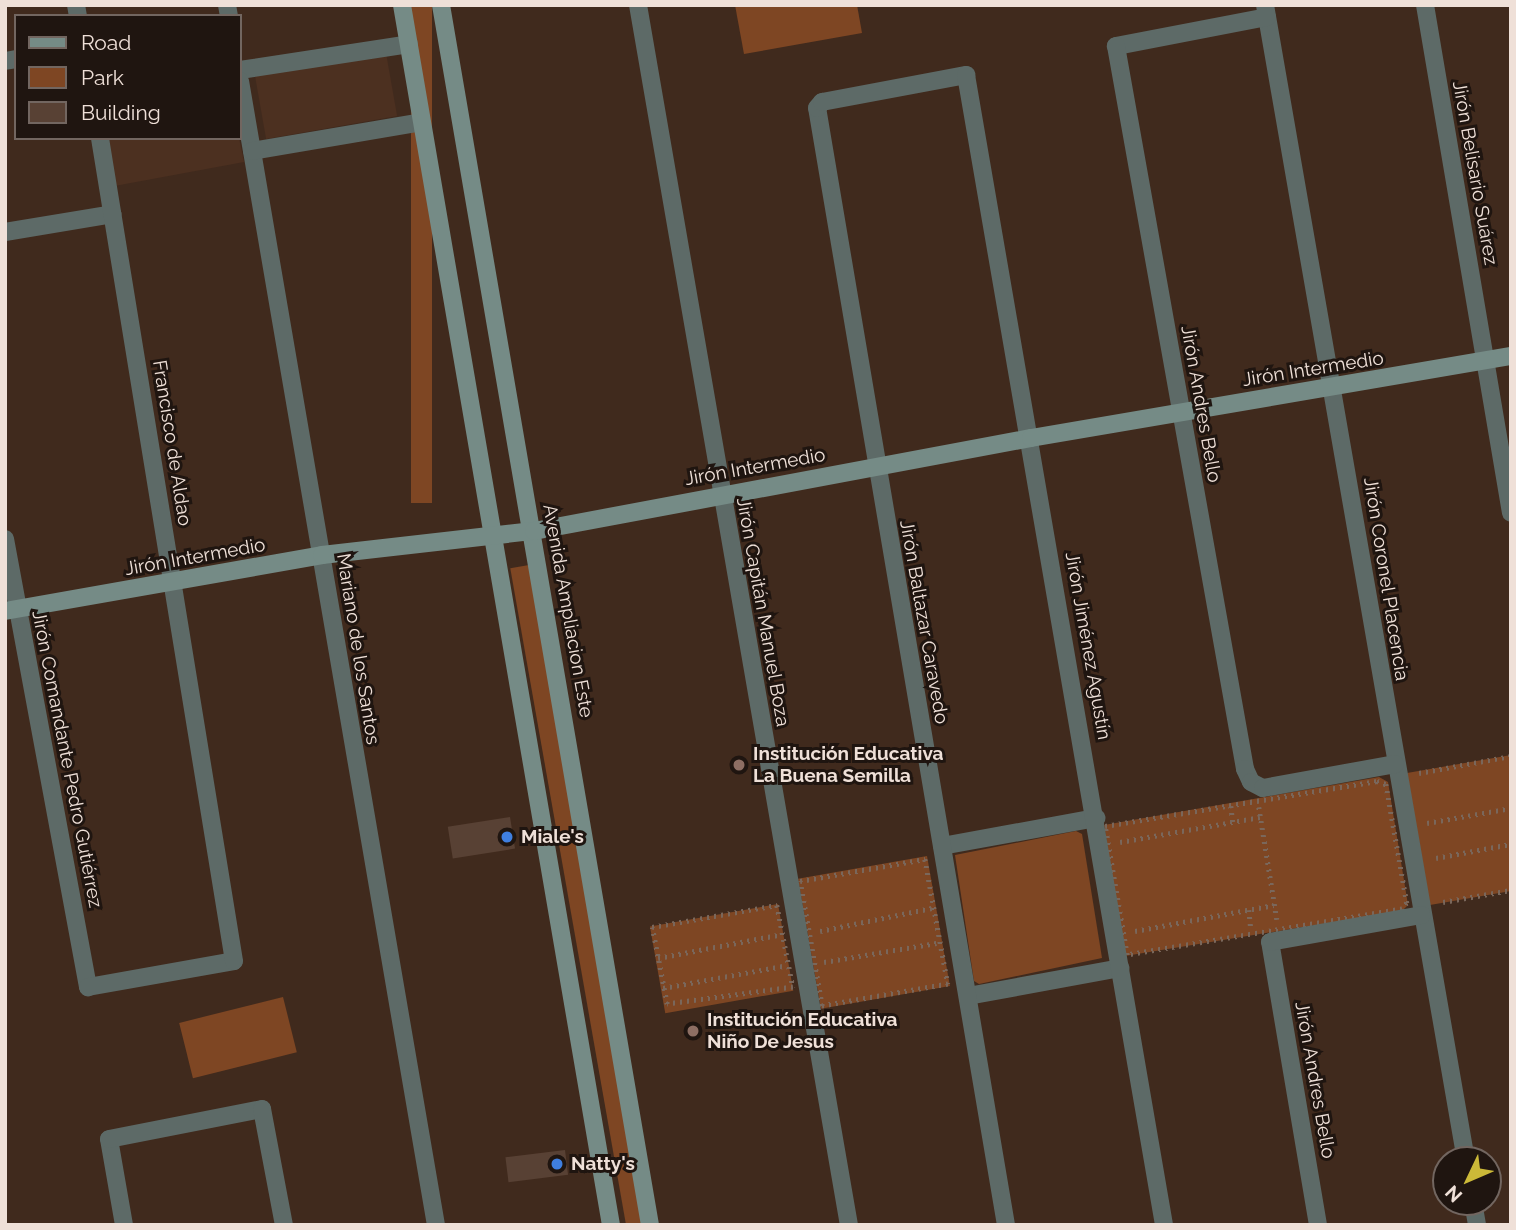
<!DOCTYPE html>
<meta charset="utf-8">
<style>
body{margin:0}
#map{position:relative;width:1516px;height:1230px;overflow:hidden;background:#402a1d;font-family:Raleway,sans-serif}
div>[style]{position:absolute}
.built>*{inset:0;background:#4c3020;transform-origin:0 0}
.green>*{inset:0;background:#7e4623;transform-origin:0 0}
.building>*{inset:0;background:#584134;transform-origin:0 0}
.path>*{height:4.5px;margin-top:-2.25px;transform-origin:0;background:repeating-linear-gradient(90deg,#7a675b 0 2px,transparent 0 7px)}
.street>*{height:18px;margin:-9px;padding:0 9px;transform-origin:9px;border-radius:9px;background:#5d6a67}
.secondary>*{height:18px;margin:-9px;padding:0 9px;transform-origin:9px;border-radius:9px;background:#758b86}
.dots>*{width:19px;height:19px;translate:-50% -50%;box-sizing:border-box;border:4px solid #1f1510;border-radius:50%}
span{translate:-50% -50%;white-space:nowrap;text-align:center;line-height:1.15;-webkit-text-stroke:6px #1f1510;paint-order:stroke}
.street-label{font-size:19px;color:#efe0d8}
.poi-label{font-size:19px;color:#efe0d8;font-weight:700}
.left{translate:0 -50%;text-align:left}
.frame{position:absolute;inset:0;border:7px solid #efe0d8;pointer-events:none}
.legend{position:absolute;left:14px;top:14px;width:228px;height:126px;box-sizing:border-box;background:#1f1510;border:2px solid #726660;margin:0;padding:9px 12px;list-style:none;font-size:21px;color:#efe0d8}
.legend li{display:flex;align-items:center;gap:14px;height:35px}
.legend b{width:35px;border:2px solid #726660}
.north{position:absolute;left:1432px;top:1146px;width:70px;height:70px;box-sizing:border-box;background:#1f1510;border:2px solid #726660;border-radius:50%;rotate:226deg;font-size:19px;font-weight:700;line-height:28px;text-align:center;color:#efe0d8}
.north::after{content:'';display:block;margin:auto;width:24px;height:32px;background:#ccb938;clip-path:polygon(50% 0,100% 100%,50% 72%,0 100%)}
</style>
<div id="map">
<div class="built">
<i style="left:386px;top:53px;width:64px;height:133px;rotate:80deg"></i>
<i style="clip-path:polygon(100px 138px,239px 138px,244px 162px,109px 187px)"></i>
</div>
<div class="green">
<i style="left:411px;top:5px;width:21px;height:498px"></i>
<i style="clip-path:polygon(735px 5px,857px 5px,862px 33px,744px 54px)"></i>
<i style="left:529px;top:565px;width:669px;height:19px;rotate:80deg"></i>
<i style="clip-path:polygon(1511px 755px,1511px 891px,1430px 905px,1407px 773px)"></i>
<i style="clip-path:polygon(1379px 777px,1388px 782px,1408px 905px,1402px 911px,1125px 956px,1104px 825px)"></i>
<i style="clip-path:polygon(1076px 831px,1082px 834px,1102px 958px,979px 984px,974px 981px,955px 855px)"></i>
<i style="left:927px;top:856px;width:132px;height:131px;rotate:80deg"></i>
<i style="left:778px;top:904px;width:88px;height:130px;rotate:80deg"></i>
<i style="left:283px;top:997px;width:57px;height:107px;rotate:76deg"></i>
</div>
<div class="building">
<i style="left:510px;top:817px;width:32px;height:63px;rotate:81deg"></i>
<i style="left:565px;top:1150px;width:25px;height:60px;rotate:83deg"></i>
</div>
<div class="path">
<i style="left:1419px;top:773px;width:94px;rotate:-10.5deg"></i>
<i style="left:1377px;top:781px;width:9px;rotate:18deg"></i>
<i style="left:1386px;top:784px;width:121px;rotate:80deg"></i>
<i style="left:1407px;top:903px;width:8px;rotate:130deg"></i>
<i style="left:1402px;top:909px;width:279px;rotate:170.5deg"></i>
<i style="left:1127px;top:955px;width:131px;rotate:-99.7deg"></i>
<i style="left:1105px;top:826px;width:276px;rotate:-9.4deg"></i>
<i style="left:1231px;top:806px;width:16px;rotate:83deg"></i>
<i style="left:1259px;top:807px;width:114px;rotate:80.9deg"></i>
<i style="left:1427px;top:823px;width:85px;rotate:-10.1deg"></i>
<i style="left:1120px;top:842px;width:142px;rotate:-10.1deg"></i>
<i style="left:1436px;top:858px;width:76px;rotate:-10.6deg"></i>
<i style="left:925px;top:859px;width:127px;rotate:79.6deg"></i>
<i style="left:948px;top:984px;width:128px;rotate:170.1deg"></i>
<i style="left:822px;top:1006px;width:127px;rotate:-100deg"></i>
<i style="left:800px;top:881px;width:127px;rotate:-10deg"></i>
<i style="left:1443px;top:902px;width:69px;rotate:-10deg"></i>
<i style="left:777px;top:905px;width:84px;rotate:79deg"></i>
<i style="left:793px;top:987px;width:127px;rotate:172.3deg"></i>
<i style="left:667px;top:1004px;width:78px;rotate:-101deg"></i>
<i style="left:652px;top:927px;width:127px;rotate:-10deg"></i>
<i style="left:1249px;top:910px;width:20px;rotate:84deg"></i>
<i style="left:820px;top:931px;width:114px;rotate:-11.6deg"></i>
<i style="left:1135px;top:931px;width:141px;rotate:-10.6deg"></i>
<i style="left:658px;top:958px;width:122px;rotate:-10.9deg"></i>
<i style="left:824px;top:962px;width:114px;rotate:-9.6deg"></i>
<i style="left:663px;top:988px;width:122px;rotate:-10.4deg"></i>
</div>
<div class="street">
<i style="left:76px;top:5px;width:11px;rotate:80deg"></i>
<i style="left:227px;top:5px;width:11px;rotate:80deg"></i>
<i style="left:638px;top:5px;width:1238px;rotate:80.19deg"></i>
<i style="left:1265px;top:5px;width:1172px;rotate:80.13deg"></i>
<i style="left:1425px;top:5px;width:515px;rotate:80.39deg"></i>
<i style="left:1267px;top:17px;width:154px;rotate:169.1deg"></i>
<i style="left:1116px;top:46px;width:734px;rotate:79.88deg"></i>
<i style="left:1245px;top:769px;width:14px;rotate:65deg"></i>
<i style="left:1251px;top:782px;width:13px;rotate:27deg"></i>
<i style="left:1263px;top:788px;width:134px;rotate:-10.3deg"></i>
<i style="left:5px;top:61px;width:11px;rotate:-10deg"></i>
<i style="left:240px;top:70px;width:171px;rotate:-8.7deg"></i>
<i style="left:240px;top:81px;width:1161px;rotate:80.28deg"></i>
<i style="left:252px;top:151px;width:172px;rotate:-9.7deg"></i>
<i style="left:5px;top:232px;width:109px;rotate:-9.5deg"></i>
<i style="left:5px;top:539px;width:456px;rotate:79.5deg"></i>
<i style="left:88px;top:987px;width:148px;rotate:-10.1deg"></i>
<i style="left:234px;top:961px;width:834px;rotate:-99.25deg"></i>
<i style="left:942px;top:846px;width:157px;rotate:-10.3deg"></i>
<i style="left:968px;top:996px;width:155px;rotate:-10.4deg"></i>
<i style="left:1473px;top:1202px;width:23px;rotate:80deg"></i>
<i style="left:124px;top:1225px;width:87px;rotate:-99.9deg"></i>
<i style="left:109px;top:1139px;width:156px;rotate:-11.1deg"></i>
<i style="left:262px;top:1109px;width:118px;rotate:79.3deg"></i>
<i style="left:1006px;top:1225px;width:1133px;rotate:-99.6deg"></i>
<i style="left:817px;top:108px;width:8px;rotate:-50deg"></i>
<i style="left:822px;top:102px;width:147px;rotate:-10.6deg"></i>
<i style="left:966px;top:75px;width:1167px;rotate:80.23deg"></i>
<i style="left:1318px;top:1225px;width:287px;rotate:-99.6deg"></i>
<i style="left:1270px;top:942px;width:154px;rotate:-10.1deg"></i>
</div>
<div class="secondary">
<i style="left:402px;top:5px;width:1238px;rotate:80.28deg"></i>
<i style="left:441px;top:5px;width:1238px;rotate:80.28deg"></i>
<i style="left:5px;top:611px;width:322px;rotate:-10deg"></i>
<i style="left:322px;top:555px;width:213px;rotate:-6.5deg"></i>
<i style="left:534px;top:531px;width:506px;rotate:-10.6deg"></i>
<i style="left:1031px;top:438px;width:487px;rotate:-9.7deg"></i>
</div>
<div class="dots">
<i style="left:739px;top:765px;background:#8d6e63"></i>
<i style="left:507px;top:837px;background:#3f7fe0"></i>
<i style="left:693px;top:1031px;background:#8d6e63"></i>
<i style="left:557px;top:1164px;background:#3f7fe0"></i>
</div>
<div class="street-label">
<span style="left:1475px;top:173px;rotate:80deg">Jirón Belisario Suárez</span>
<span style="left:1313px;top:369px;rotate:-9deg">Jirón Intermedio</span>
<span style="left:1201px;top:404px;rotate:80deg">Jirón Andres Bello</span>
<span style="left:172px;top:443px;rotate:81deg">Francisco de Aldao</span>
<span style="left:755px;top:467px;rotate:-10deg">Jirón Intermedio</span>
<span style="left:195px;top:557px;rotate:-10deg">Jirón Intermedio</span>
<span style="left:1386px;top:579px;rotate:81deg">Jirón Coronel Placencia</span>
<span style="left:568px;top:611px;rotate:80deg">Avenida Ampliacion Este</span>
<span style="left:763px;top:612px;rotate:80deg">Jirón Capitán Manuel Boza</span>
<span style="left:924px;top:622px;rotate:80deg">Jirón Baltazar Caravedo</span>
<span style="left:1088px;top:646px;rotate:80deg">Jirón Jiménez Agustín</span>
<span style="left:358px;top:649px;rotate:81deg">Mariano de los Santos</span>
<span style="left:67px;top:759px;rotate:79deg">Jirón Comandante Pedro Gutiérrez</span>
<span style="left:1315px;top:1080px;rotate:80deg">Jirón Andres Bello</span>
</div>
<div class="poi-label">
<span class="left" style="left:753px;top:765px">Institución Educativa<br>La Buena Semilla</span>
<span class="left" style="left:521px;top:837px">Miale's</span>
<span class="left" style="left:707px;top:1031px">Institución Educativa<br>Niño De Jesus</span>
<span class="left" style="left:571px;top:1164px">Natty's</span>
</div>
<div class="frame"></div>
<ul class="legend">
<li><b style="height:9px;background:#758b86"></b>Road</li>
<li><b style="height:19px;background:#7e4623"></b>Park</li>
<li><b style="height:19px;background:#584134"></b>Building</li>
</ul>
<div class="north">N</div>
</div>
